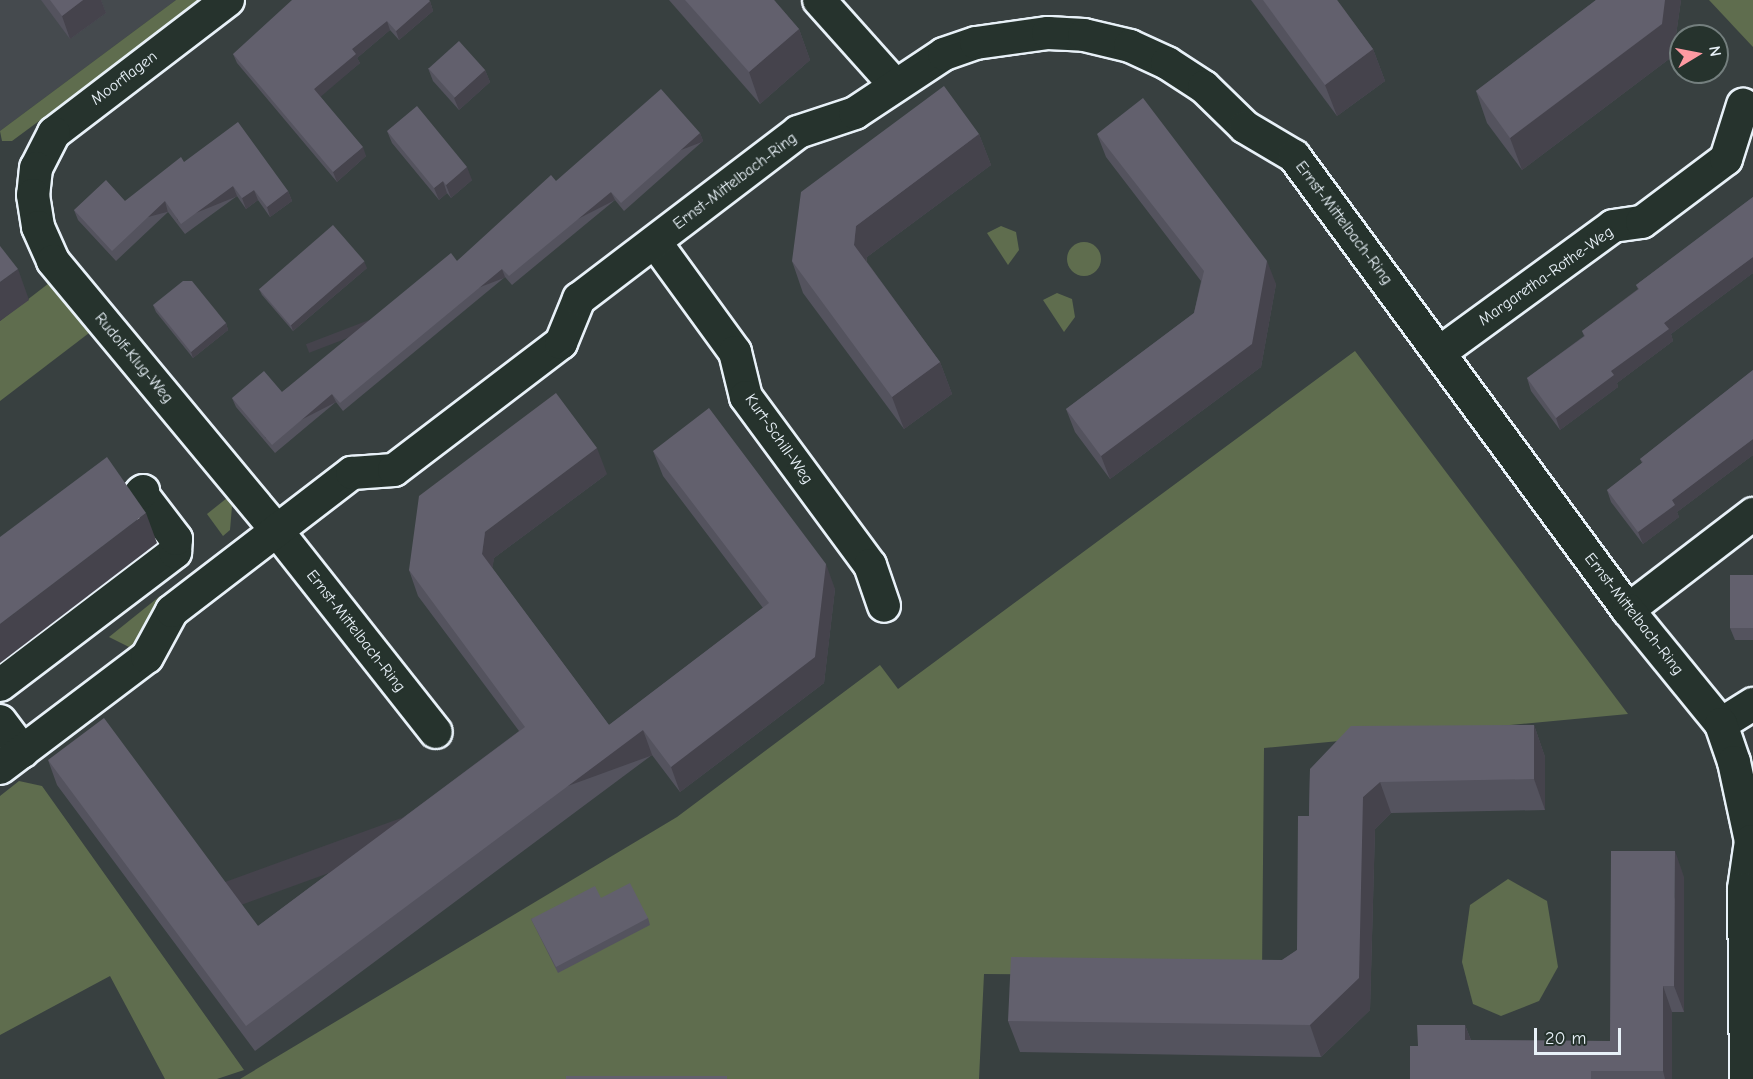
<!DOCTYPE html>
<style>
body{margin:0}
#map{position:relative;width:1753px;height:1079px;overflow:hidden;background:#384040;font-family:"Comic Neue",sans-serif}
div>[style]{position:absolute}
.built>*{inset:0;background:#454a4e}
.green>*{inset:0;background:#5f6d4e}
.round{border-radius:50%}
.roads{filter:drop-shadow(2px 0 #e8f1f8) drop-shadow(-2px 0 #e8f1f8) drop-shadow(0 2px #e8f1f8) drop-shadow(0 -2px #e8f1f8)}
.street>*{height:32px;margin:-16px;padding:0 16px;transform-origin:16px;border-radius:16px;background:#26332d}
.wall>*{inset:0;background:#54535e}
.shaded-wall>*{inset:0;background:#45434c;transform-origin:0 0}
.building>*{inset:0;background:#62606d;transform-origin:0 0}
span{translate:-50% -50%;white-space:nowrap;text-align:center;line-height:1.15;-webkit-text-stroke:4.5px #26332d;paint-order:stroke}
.street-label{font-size:16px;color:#e8f1f8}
.north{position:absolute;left:1669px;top:24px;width:60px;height:60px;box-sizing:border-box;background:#26332d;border:2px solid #747f7e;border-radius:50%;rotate:80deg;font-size:16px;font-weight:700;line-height:24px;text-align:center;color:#e8f1f8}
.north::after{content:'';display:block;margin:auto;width:21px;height:27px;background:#ff9aa2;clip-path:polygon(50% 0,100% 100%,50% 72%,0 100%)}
.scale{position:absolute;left:1534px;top:1028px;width:87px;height:27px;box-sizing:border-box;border:3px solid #e8f1f8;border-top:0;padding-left:8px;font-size:18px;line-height:21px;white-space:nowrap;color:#e8f1f8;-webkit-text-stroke:4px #26332d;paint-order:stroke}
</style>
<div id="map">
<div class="built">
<i style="clip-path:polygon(0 0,176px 0,0 131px)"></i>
</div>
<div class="green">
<i style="clip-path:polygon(176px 0,203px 0,12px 141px,2px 141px,0 131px)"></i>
<i style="clip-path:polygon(1709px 0,1753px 0,1753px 47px)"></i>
<i style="clip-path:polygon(1001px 226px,1016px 232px,1019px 250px,1008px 265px,987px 233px)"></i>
<i class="round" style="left:1067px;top:242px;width:34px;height:34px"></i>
<i style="clip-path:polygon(53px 280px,93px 330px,0 401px,0 321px)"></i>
<i style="clip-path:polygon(1057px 293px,1072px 299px,1075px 317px,1064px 332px,1043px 300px)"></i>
<i style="clip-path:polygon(1355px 351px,1628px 714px,1264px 748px,1262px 976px,984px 974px,979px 1079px,240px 1079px,677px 817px,880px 665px,898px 689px)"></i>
<i style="clip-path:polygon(227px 498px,232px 506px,230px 530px,223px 536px,207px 514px)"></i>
<i style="clip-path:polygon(160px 596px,140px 639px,129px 647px,109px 637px)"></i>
<i style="clip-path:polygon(19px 781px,42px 786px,244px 1070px,217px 1079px,165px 1079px,110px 976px,0 1035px,0 796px)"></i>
<i style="clip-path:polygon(1508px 879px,1547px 901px,1558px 967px,1539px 1001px,1501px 1016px,1473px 1004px,1462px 962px,1470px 905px)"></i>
</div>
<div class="roads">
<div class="street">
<i style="left:228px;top:0;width:219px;rotate:142.6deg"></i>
<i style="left:54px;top:133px;width:39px;rotate:117deg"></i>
<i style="left:36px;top:168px;width:27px;rotate:96deg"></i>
<i style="left:33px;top:195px;width:32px;rotate:81deg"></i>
<i style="left:38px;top:227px;width:37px;rotate:66deg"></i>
<i style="left:53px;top:261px;width:351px;rotate:50.3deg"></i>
<i style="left:277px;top:531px;width:256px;rotate:51.7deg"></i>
<i style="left:819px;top:0;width:113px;rotate:48.2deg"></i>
<i style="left:655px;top:242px;width:136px;rotate:54deg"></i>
<i style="left:735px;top:352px;width:46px;rotate:76.3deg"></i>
<i style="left:746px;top:397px;width:209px;rotate:53.6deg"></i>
<i style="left:870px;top:565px;width:43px;rotate:71.1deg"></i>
<i style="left:1439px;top:353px;width:215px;rotate:-36.1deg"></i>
<i style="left:1613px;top:226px;width:29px;rotate:-8deg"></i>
<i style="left:1642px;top:222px;width:105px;rotate:-36.9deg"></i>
<i style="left:1726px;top:159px;width:57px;rotate:-72.5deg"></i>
<i style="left:1628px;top:610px;width:158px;rotate:-37.5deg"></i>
<i style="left:0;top:685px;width:220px;rotate:-37.2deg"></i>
<i style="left:175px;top:552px;width:13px;rotate:-86deg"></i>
<i style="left:176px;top:539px;width:58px;rotate:-127.3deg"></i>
<i style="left:141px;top:493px;width:3px;rotate:-45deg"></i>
<i style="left:0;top:721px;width:38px;rotate:53deg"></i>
<i style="left:1721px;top:724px;width:38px;rotate:-32deg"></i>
<i style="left:0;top:768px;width:184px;rotate:-37.1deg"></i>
<i style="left:147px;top:657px;width:52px;rotate:-61.5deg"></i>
<i style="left:172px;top:611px;width:227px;rotate:-37.5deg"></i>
<i style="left:352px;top:473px;width:42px;rotate:-4.1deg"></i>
<i style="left:394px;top:470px;width:210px;rotate:-37.3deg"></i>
<i style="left:561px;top:343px;width:48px;rotate:-67.8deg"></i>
<i style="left:579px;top:299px;width:275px;rotate:-37.3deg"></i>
<i style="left:798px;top:132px;width:60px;rotate:-18.4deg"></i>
<i style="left:855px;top:113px;width:107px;rotate:-33.5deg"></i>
<i style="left:944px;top:54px;width:34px;rotate:-19deg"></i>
<i style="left:976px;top:43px;width:73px;rotate:-7.9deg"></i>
<i style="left:1048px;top:33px;width:36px;rotate:3deg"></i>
<i style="left:1084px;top:35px;width:47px;rotate:13.4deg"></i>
<i style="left:1130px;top:46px;width:41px;rotate:24.7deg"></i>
<i style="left:1167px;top:63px;width:44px;rotate:33deg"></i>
<i style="left:1204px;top:87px;width:57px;rotate:44.3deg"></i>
<i style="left:1245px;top:127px;width:57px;rotate:30.6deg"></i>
<i style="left:1294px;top:156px;width:564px;rotate:53.66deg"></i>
<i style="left:1628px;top:610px;width:147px;rotate:50.8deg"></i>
<i style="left:1721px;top:724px;width:40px;rotate:71.1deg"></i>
<i style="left:1734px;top:762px;width:81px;rotate:77.9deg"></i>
<i style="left:1751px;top:841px;width:49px;rotate:98.3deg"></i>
<i style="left:1744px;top:889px;width:190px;rotate:89.4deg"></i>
</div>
</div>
<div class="wall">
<i style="clip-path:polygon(41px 0,101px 0,106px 13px,70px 39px)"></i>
<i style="clip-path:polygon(669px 0,774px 0,799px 29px,810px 60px,760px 104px)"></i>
<i style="clip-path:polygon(1251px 0,1337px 0,1373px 49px,1385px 81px,1337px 116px)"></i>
<i style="clip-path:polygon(1596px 0,1681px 0,1673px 56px,1522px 170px,1487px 123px,1476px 91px)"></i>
<i style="clip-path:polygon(430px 1px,433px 11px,399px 40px,390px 30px,357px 58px,360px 63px,320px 96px,366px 156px,337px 182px,237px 63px,233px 54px)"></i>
<i style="clip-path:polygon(428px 68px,485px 70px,490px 82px,459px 110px,433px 81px)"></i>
<i style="clip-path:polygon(387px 131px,472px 180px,451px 198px,447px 193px,439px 200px,392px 143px)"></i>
<i style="clip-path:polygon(700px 133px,703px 141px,624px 211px,615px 200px,512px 285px,505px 277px,343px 411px,336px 402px,275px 453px,236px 407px,232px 398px,282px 392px,457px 261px,556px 181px)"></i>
<i style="clip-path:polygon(979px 134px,991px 165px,867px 257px,867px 262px,940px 362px,952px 394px,904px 429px,803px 293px,792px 261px)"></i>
<i style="clip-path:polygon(1097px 134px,1276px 284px,1261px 367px,1110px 479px,1075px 432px,1066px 409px,1194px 313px,1201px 281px,1106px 157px)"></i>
<i style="clip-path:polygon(184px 162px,288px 191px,292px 201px,270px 217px,258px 200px,246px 209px,237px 196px,185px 234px,168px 212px,116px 261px,78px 220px,74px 210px,125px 201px)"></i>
<i style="clip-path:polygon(1753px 197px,1753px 273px,1671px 334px,1673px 341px,1617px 383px,1618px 387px,1560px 430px,1531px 391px,1527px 378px,1584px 336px,1582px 331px,1638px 289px,1636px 285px)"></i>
<i style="clip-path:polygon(367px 268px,293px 331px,262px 295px,259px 289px)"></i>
<i style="clip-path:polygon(153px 305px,226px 323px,228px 330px,193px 358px,156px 312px)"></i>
<i style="clip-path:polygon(1753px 370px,1753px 455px,1677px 512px,1679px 517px,1643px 544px,1611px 502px,1607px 490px,1642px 463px,1640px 459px)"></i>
<i style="clip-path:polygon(653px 451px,835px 589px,824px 683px,680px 792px,652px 755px,255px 1051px,57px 785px,48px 760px,258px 926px,519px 731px,418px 596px,409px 570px,607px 474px,494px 558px,492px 568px,609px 725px,763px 608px,663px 476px)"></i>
<i style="clip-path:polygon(1753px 575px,1753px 640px,1735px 640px,1730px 628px)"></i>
<i style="clip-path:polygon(1534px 725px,1545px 757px,1545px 810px,1391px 813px,1375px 829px,1370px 1010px,1321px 1057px,1020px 1052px,1008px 1021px,1282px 960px,1297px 950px,1309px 816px,1310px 769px)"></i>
<i style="clip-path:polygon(1684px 877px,1684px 1012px,1672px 1012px,1672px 1079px,1410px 1079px,1465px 1025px,1471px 1040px,1610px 1041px)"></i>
<i style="clip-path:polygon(601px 898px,648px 918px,650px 925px,558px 973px,531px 919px)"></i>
</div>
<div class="shaded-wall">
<i style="clip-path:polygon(83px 0,101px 0,106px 13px,70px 39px,62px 16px)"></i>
<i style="clip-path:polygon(1665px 0,1681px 0,1673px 56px,1522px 170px,1510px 138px)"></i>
<i style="clip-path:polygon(430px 1px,433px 11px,399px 40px,396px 31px)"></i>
<i style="clip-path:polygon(387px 21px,390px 30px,357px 58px,360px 63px,318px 99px,314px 89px,352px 49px)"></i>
<i style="clip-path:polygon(799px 29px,810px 60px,760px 104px,749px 72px)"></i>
<i style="clip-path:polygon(1373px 49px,1385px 81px,1337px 116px,1325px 85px)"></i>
<i style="clip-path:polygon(485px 70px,490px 82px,459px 110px,454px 98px)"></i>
<i style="left:700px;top:133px;width:9px;height:106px;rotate:69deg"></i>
<i style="clip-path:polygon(979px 134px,991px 165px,867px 257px,865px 276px,854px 245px,856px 226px)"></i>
<i style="clip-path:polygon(363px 147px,366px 156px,337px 182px,333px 172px)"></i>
<i style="clip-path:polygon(467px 167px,472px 180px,451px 198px,446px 185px)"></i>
<i style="clip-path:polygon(443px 181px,447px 193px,439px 200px,434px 188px)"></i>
<i style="left:233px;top:186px;width:11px;height:64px;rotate:68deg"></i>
<i style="clip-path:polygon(254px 190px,258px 200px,246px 209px,242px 198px)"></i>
<i style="clip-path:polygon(288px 191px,292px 201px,270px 217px,267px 207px)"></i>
<i style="left:611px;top:192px;width:9px;height:132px;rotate:63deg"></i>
<i style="left:165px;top:201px;width:11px;height:73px;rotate:75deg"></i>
<i style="clip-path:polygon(1753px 257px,1753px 273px,1671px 334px,1673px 341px,1617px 383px,1618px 387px,1560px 430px,1556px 418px,1664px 323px)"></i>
<i style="clip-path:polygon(364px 261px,367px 268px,293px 331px,291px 325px)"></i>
<i style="clip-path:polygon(1267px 261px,1276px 284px,1261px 367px,1110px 479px,1101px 456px)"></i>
<i style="clip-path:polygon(18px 269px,29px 300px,0 321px,0 282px)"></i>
<i style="left:502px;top:269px;width:9px;height:210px;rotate:69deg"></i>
<i style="clip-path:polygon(226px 323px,228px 330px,193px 358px,191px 352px)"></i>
<i style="clip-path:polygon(940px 362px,952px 394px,904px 429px,892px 397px)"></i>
<i style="left:332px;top:394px;width:9px;height:79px;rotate:63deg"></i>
<i style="clip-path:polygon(1753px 439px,1753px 455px,1677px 512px,1679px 517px,1643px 544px,1638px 532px,1672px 500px)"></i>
<i style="clip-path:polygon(597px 448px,607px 474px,494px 558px,491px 579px,482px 554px,485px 532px)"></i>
<i style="clip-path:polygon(146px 513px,157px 543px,0 663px,0 624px)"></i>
<i style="clip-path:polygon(826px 564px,835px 589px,824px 683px,680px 792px,671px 767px)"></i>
<i style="clip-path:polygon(1534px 725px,1545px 757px,1545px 810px,1534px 779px)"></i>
<i style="left:643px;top:730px;width:27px;height:495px;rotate:70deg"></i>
<i style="clip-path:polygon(1380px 782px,1391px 813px,1375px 829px,1370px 1010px,1321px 1057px,1310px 1025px,1363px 797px)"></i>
<i style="clip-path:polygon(1675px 851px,1684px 877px,1684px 1012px,1674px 986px)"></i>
<i style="clip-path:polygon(1663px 986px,1672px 1012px,1672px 1079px,1665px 1079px,1663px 1071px)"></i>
<i style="clip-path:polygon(1465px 1025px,1475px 1051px,1465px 1040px)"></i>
</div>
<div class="building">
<i style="clip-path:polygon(50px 0,83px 0,62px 16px)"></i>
<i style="clip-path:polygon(292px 0,429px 0,430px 1px,396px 31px,387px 21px,352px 49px,356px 54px,314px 89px,363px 147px,333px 172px,233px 54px)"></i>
<i style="clip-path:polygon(685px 0,774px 0,799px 29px,749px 72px)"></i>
<i style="clip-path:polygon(1263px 0,1337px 0,1373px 49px,1325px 85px)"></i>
<i style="clip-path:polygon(1596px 0,1665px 0,1662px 24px,1510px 138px,1476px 91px)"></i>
<i style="left:459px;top:41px;width:39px;height:41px;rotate:48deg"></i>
<i style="clip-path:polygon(944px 86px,979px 134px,856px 226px,854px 245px,940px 362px,892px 397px,792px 261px,801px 192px)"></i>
<i style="clip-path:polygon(661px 89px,700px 133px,621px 203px,611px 192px,509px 276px,502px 269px,340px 403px,332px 394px,272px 445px,232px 398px,264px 371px,282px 392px,451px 253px,457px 261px,551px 175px,556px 181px)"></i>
<i style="clip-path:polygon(1143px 98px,1267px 261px,1252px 344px,1101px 456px,1066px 409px,1194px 313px,1204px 271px,1097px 134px)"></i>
<i style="clip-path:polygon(417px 106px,467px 167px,446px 185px,443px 181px,434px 188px,387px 131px)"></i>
<i style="clip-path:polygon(238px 122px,288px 191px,267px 207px,254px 190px,242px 198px,233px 186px,181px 224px,165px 201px,112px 251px,74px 210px,106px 180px,125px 201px,181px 157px,184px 162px)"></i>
<i style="clip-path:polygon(1753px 197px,1753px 257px,1664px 323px,1669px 329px,1611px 371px,1614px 375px,1556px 418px,1527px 378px,1585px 336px,1582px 331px,1639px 289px,1636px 285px)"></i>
<i style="left:333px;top:225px;width:48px;height:98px;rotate:49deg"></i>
<i style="clip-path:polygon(0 246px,18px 269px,0 282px)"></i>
<i style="clip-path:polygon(183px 281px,192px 281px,226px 323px,191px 352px,153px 305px)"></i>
<i style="clip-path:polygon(1753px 370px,1753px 439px,1672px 500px,1675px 505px,1638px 532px,1607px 490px,1643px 462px,1640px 459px)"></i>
<i style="clip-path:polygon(556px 393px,597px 448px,485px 532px,482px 554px,609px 725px,769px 603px,653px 451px,709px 408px,826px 564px,815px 657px,671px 767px,643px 730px,246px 1026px,48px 760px,104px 718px,258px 926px,525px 727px,409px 570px,419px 496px)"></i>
<i style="clip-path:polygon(107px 457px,146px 513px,0 624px,0 537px)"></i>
<i style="left:1730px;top:575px;width:23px;height:53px"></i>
<i style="clip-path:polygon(1534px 725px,1534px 779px,1380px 782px,1363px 797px,1359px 978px,1310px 1025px,1008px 1021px,1011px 957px,1282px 960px,1297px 950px,1298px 816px,1309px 816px,1310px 769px,1351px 726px)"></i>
<i style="clip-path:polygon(1611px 851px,1675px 851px,1674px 986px,1663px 986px,1663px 1071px,1591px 1071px,1591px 1079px,1410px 1079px,1410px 1046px,1418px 1046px,1417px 1025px,1465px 1025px,1465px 1040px,1610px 1041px)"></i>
<i style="clip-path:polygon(630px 883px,648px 918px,556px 967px,531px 919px,595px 886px,601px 898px)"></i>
<i style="left:566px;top:1076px;width:161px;height:5px"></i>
</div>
<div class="street-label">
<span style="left:124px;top:78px;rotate:-37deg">Moorflagen</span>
<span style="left:735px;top:181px;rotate:-37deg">Ernst-Mittelbach-Ring</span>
<span style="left:1344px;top:223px;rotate:53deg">Ernst-Mittelbach-Ring</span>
<span style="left:1546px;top:276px;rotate:-35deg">Margaretha-Rothe-Weg</span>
<span style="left:134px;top:358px;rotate:50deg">Rudolf-Klug-Weg</span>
<span style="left:779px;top:439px;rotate:55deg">Kurt-Schill-Weg</span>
<span style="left:1634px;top:614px;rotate:52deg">Ernst-Mittelbach-Ring</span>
<span style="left:356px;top:631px;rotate:52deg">Ernst-Mittelbach-Ring</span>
</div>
<div class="north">N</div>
<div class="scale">20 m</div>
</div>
